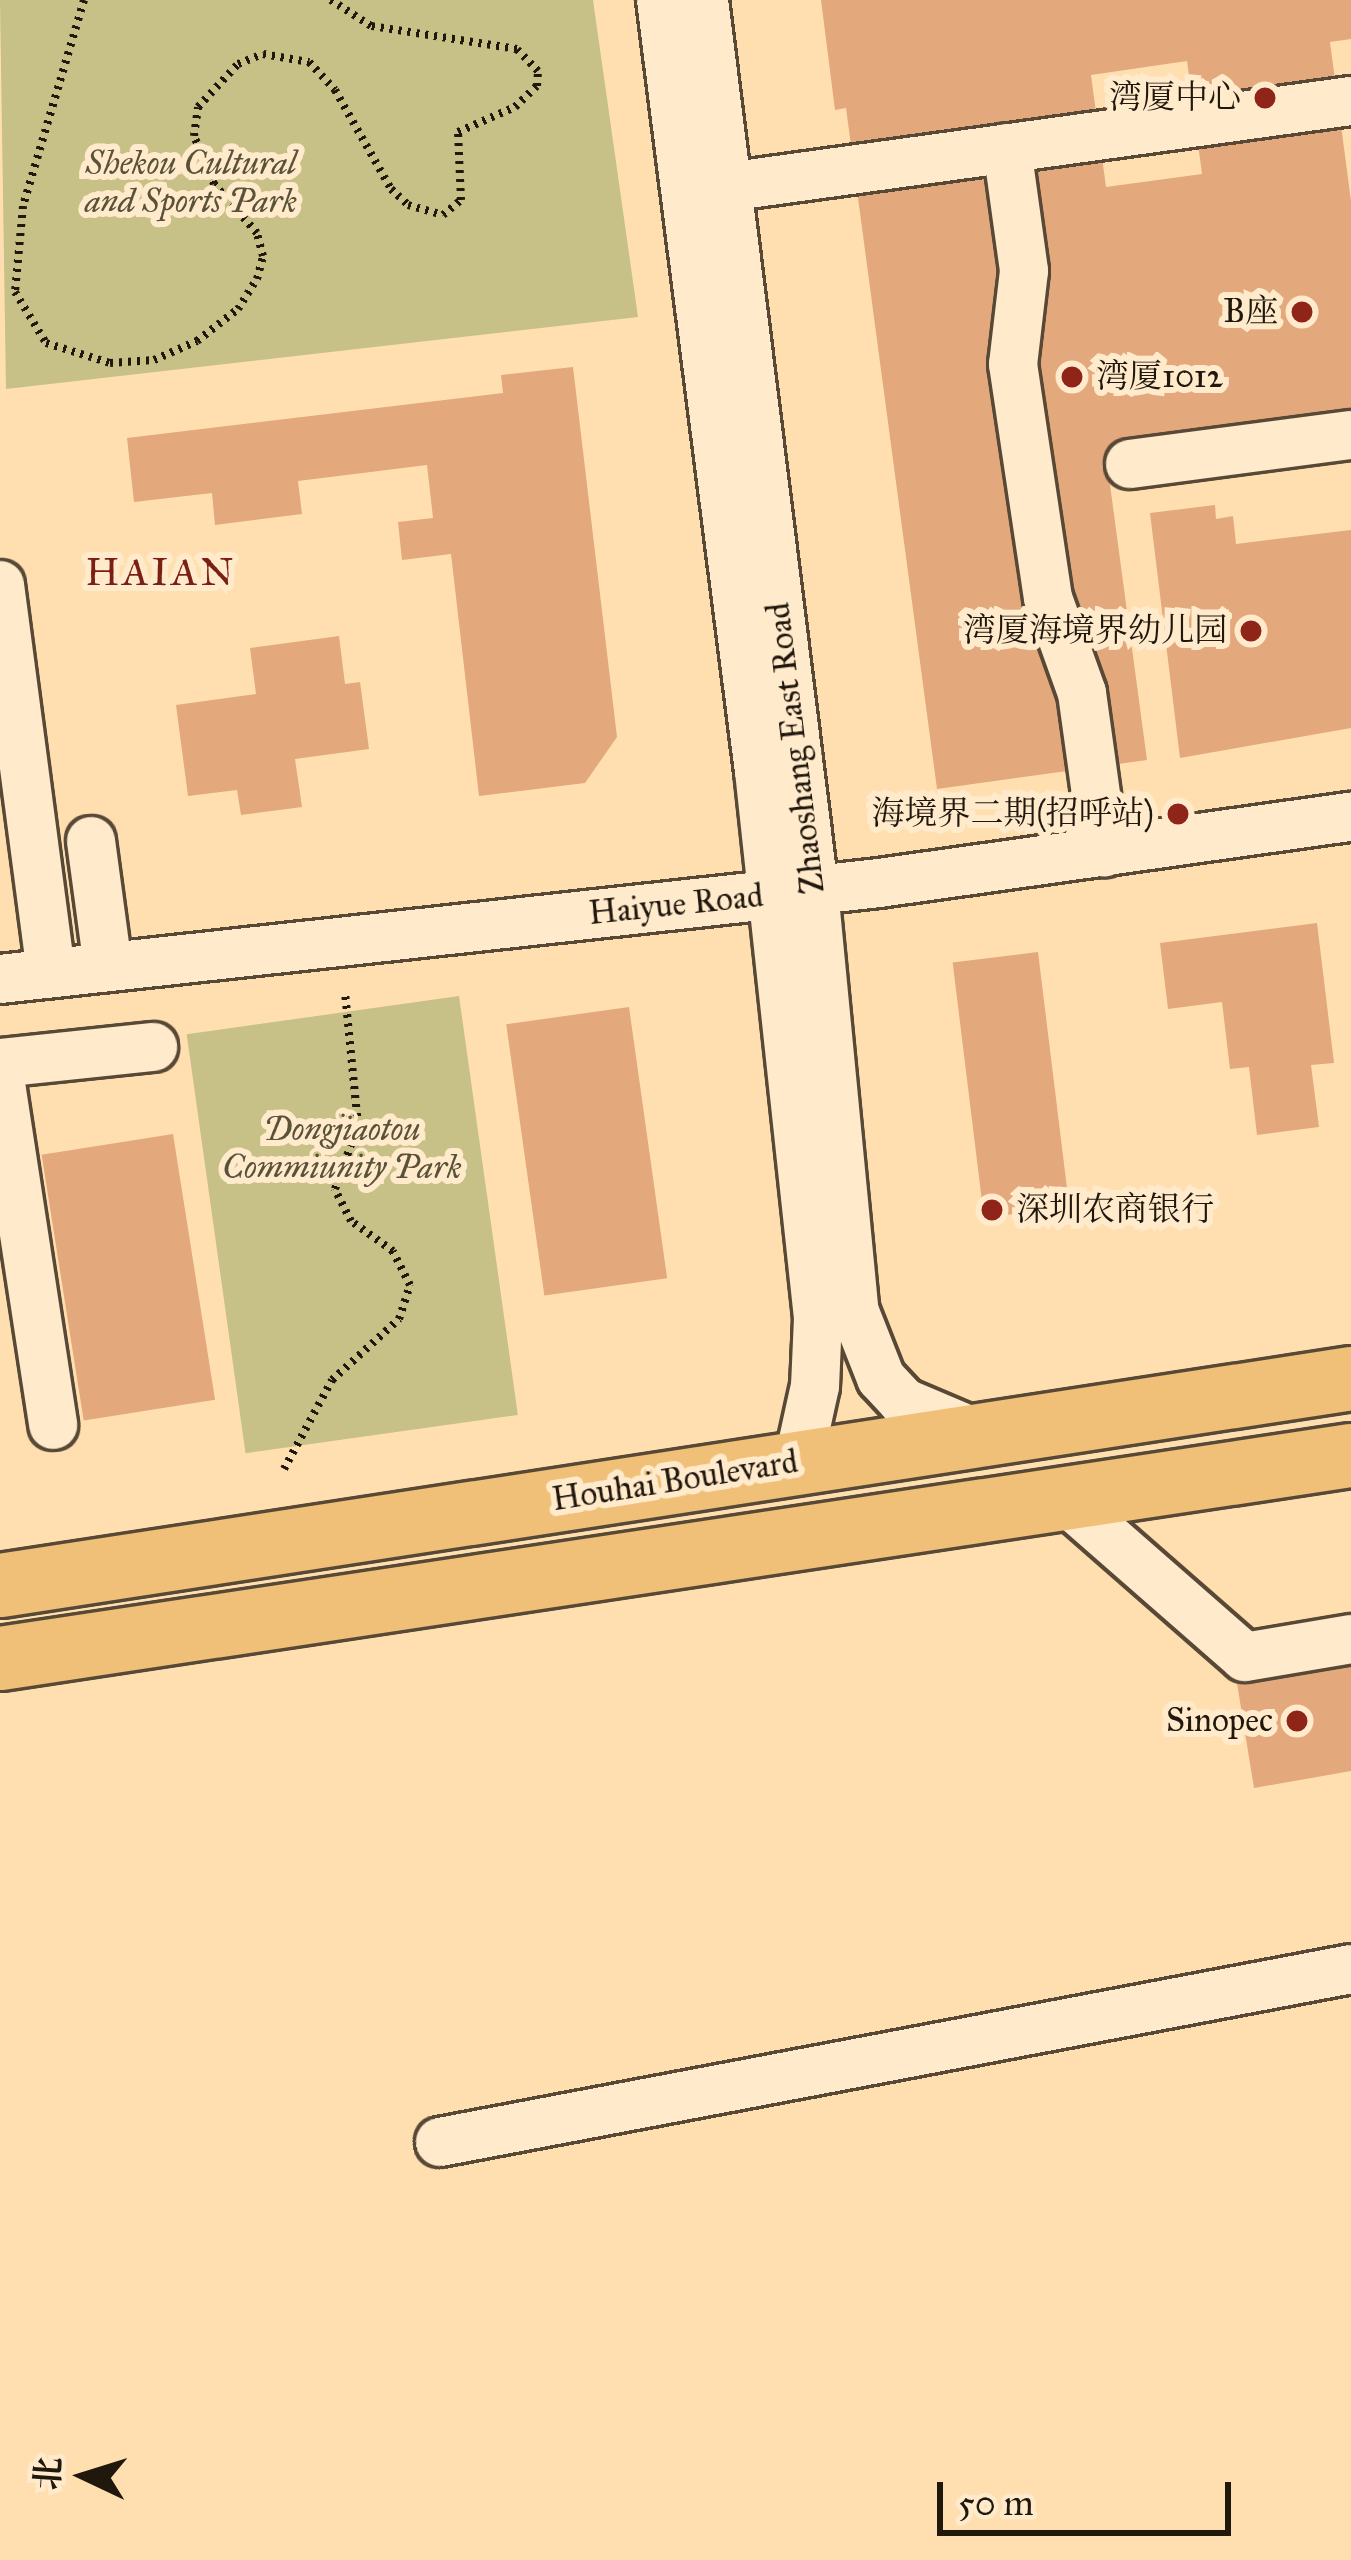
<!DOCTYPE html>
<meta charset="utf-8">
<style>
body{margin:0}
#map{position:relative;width:1351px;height:2560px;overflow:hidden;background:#ffdfb0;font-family:"IM FELL Great Primer","Noto Serif SC",serif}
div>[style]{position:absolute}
.green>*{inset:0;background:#c7c087;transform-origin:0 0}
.building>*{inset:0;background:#e3a87c;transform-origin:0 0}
.path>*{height:8px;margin-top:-4px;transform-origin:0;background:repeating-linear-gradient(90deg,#20170d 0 3px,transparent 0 9px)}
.roads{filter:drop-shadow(3px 0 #584936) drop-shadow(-3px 0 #584936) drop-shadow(0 3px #584936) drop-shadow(0 -3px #584936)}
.minor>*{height:48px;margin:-24px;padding:0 24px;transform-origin:24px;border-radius:24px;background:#ffeacc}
.major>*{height:63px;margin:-31.5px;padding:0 31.5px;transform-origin:31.5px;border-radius:31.5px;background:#f0c078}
.dots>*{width:33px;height:33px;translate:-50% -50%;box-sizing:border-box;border:6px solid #ffeacc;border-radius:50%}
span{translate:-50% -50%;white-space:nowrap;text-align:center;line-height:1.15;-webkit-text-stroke:12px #ffeacc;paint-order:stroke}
.poi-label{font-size:33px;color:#20170d}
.right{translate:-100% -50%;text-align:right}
.left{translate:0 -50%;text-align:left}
.park-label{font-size:33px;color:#5a5238;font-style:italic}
.street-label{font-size:33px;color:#20170d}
.quarter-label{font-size:39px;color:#7a1f14;letter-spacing:3px}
.north{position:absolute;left:24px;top:2416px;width:120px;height:120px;-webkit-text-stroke:9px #ffeacc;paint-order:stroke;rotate:274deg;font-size:33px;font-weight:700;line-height:48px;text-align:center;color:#20170d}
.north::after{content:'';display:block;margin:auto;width:42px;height:54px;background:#20170d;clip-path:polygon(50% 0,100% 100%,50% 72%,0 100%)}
.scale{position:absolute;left:937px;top:2482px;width:294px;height:54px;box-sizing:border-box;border:6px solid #20170d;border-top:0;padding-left:15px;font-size:36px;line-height:42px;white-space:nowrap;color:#20170d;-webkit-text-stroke:9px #ffeacc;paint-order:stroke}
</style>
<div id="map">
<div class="green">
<i style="clip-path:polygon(0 0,593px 0,638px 317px,6px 389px)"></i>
<i style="left:459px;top:996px;width:423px;height:275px;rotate:82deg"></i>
</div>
<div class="building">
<i style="clip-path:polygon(evenodd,821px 0,1351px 0,1351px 39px,1330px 42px,1351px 201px,1351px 422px,1106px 455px,1147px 760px,937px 789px,846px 108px,835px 110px,821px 0,1187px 61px,1202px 174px,1106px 187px,1091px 75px,1187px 61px)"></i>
<i style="clip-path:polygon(573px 367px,617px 737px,585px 783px,479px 796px,451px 554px,402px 560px,398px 522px,433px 518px,427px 465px,298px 481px,302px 514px,215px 525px,212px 493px,134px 502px,127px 438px,503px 393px,501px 375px)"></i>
<i style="clip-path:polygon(1215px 505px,1216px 519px,1233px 516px,1236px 544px,1351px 530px,1351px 728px,1180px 758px,1150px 513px)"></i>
<i style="clip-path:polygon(339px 636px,345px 684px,360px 682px,369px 749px,295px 759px,302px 807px,241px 815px,237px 790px,188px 796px,176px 705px,256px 694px,250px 648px)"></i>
<i style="clip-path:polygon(1317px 923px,1334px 1063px,1311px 1065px,1319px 1127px,1257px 1135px,1249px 1067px,1230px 1069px,1222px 1002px,1168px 1009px,1160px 943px)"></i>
<i style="left:1038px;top:952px;width:257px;height:86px;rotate:83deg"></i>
<i style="left:629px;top:1007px;width:274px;height:124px;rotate:82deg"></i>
<i style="left:173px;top:1134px;width:269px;height:133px;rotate:81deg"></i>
<i style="clip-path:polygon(1351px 1652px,1351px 1771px,1254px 1788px,1235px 1671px)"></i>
</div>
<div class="path">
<i style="left:84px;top:0;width:215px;rotate:106.5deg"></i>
<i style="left:23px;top:206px;width:86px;rotate:95.3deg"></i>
<i style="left:15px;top:292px;width:60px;rotate:58.7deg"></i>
<i style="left:46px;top:343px;width:67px;rotate:17.4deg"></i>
<i style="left:110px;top:363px;width:44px;rotate:-3.9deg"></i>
<i style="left:154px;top:360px;width:47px;rotate:-23.8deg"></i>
<i style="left:197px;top:341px;width:52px;rotate:-38deg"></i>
<i style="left:238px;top:309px;width:36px;rotate:-58deg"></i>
<i style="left:257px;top:279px;width:24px;rotate:-75deg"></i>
<i style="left:263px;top:256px;width:24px;rotate:-105deg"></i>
<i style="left:257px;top:233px;width:65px;rotate:-131.3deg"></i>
<i style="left:214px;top:184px;width:52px;rotate:-112.6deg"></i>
<i style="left:194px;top:136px;width:29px;rotate:-82deg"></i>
<i style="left:198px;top:107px;width:59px;rotate:-47.1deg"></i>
<i style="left:238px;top:64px;width:27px;rotate:-22deg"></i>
<i style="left:263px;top:54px;width:47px;rotate:9.9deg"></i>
<i style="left:309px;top:62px;width:38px;rotate:47deg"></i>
<i style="left:335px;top:90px;width:114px;rotate:60.5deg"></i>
<i style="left:391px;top:189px;width:23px;rotate:43deg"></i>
<i style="left:408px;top:205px;width:36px;rotate:16deg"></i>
<i style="left:443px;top:215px;width:23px;rotate:-40deg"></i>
<i style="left:461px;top:200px;width:68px;rotate:-92.5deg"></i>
<i style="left:458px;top:132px;width:62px;rotate:-23.7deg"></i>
<i style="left:515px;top:107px;width:30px;rotate:-44deg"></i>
<i style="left:537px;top:86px;width:15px;rotate:-86deg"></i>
<i style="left:538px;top:71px;width:30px;rotate:-134deg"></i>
<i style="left:517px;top:49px;width:148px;rotate:-171deg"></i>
<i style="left:371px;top:26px;width:48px;rotate:-147deg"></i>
<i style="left:284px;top:1469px;width:101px;rotate:-61.7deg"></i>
<i style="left:332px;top:1380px;width:91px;rotate:-42.3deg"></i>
<i style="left:399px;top:1319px;width:36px;rotate:-72deg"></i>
<i style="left:410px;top:1285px;width:38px;rotate:-117deg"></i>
<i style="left:393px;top:1251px;width:52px;rotate:-144.5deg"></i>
<i style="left:351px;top:1221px;width:36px;rotate:-117deg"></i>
<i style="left:335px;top:1189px;width:68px;rotate:-70.2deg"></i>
<i style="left:358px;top:1125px;width:134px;rotate:-95.6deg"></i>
</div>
<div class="roads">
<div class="minor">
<i style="left:661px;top:0;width:777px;rotate:82.76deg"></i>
<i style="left:759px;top:771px;width:550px;rotate:83.84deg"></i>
<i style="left:818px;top:1318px;width:68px;rotate:92.5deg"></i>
<i style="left:815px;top:1386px;width:79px;rotate:102.4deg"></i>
<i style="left:704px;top:0;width:897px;rotate:82.95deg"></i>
<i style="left:814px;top:890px;width:424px;rotate:84.5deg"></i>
<i style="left:855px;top:1312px;width:71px;rotate:68.5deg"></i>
<i style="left:881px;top:1378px;width:33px;rotate:47deg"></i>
<i style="left:903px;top:1402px;width:82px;rotate:23.1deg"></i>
<i style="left:1007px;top:148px;width:124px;rotate:82.1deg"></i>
<i style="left:1024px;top:271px;width:94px;rotate:96.7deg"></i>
<i style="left:1013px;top:364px;width:237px;rotate:81.5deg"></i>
<i style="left:1048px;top:598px;width:101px;rotate:70.3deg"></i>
<i style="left:1082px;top:693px;width:161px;rotate:82.1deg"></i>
<i style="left:727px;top:187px;width:630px;rotate:-7.85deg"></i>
<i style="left:1130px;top:464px;width:223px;rotate:-7.5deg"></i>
<i style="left:0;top:585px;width:391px;rotate:82.5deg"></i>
<i style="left:91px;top:841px;width:127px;rotate:82.3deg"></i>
<i style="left:0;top:979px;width:884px;rotate:-6.23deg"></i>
<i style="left:879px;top:883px;width:477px;rotate:-8deg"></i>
<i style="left:0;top:1063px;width:154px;rotate:-6deg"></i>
<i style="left:0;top:1077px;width:352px;rotate:81.3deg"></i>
<i style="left:1061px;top:1496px;width:244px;rotate:41.2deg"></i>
<i style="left:1245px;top:1657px;width:108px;rotate:-9.6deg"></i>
<i style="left:440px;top:2142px;width:927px;rotate:-10.75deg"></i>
</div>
<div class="major">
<i style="left:0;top:1585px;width:1367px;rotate:-8.71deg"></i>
<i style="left:0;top:1658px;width:1366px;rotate:-8.55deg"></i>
</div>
</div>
<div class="dots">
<i style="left:1265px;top:98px;background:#8f2418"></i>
<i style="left:1302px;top:312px;background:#8f2418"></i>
<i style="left:1072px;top:377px;background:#8f2418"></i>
<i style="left:1251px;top:631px;background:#8f2418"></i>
<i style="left:1178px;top:814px;background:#8f2418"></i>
<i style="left:992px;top:1210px;background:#8f2418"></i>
<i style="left:1297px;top:1721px;background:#8f2418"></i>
</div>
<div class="poi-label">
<span class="right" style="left:1241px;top:98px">湾厦中心</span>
<span class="right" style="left:1278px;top:312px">B座</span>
<span class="left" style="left:1096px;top:377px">湾厦1012</span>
<span class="right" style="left:1227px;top:631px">湾厦海境界幼儿园</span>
<span class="right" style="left:1154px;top:814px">海境界二期(招呼站)</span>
<span class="left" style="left:1016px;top:1210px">深圳农商银行</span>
<span class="right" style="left:1273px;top:1721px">Sinopec</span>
</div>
<div class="park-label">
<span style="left:191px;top:183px">Shekou Cultural<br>and Sports Park</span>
<span style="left:342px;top:1149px">Dongjiaotou<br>Commiunity Park</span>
</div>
<div class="street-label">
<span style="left:796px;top:748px;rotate:-97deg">Zhaoshang East Road</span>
<span style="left:676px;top:905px;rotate:-6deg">Haiyue Road</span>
<span style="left:675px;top:1481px;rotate:-9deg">Houhai Boulevard</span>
</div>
<div class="quarter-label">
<span style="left:161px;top:572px">HAIAN</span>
</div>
<div class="north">北</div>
<div class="scale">50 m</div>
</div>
